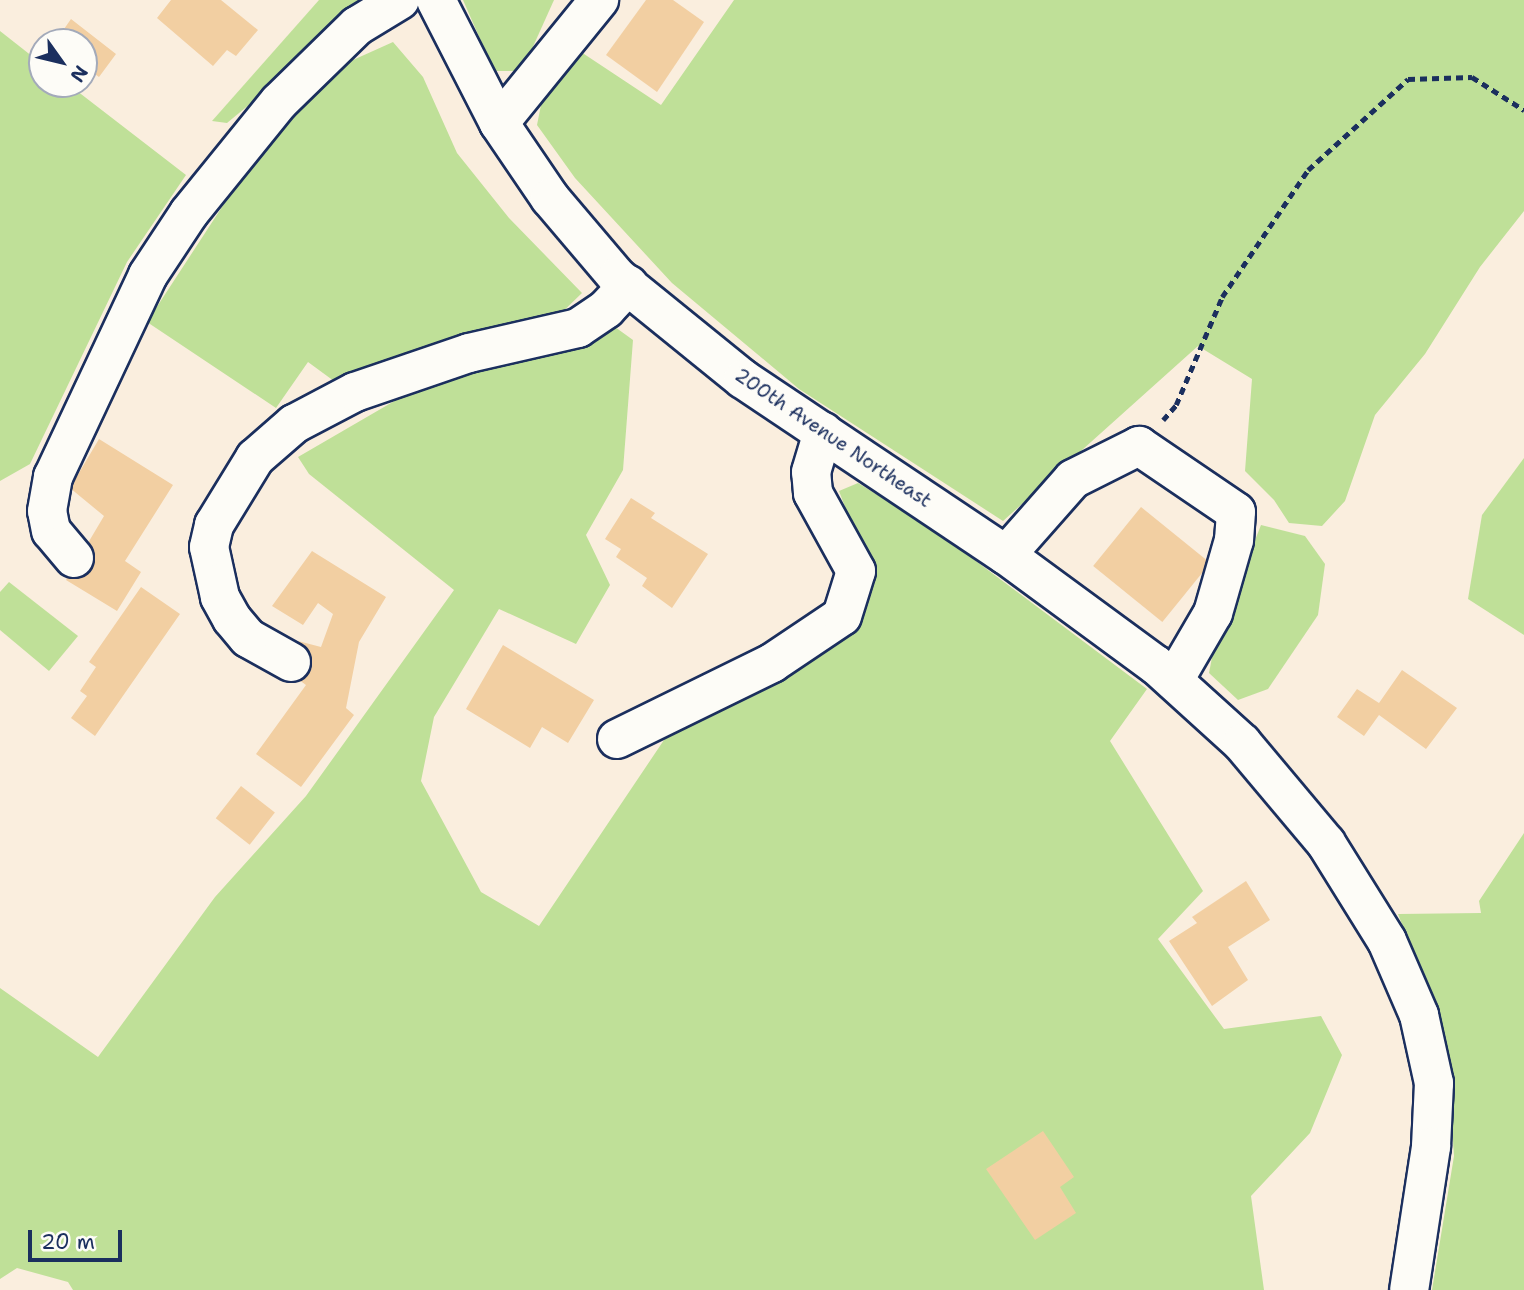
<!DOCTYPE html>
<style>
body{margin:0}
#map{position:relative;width:1524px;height:1290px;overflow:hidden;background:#faeede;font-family:"Shantell Sans",sans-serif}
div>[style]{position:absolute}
.green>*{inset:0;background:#bfe098}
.building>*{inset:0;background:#f2cfa2;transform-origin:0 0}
.path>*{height:4.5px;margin-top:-2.25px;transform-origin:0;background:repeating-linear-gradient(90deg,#1b2f5e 0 7px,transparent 0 12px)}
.roads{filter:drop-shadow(2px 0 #1b2f5e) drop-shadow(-2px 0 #1b2f5e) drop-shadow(0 2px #1b2f5e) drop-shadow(0 -2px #1b2f5e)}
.minor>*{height:38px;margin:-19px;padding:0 19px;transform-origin:19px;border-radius:19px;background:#fdfcf7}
span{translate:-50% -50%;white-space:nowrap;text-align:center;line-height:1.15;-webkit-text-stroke:6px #fdfcf7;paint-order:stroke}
.street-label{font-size:19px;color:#1b2f5e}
.north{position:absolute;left:28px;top:28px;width:70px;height:70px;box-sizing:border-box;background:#fdfcf7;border:2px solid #a3aaba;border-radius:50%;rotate:124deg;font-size:19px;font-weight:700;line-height:28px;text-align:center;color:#1b2f5e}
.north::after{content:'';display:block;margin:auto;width:24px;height:32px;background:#1b2f5e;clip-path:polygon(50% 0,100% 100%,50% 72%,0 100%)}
.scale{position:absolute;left:28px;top:1230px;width:94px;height:32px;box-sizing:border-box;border:4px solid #1b2f5e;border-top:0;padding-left:9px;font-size:21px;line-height:24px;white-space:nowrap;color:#1b2f5e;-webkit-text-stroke:5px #fdfcf7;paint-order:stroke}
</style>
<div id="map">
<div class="green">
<i style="clip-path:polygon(319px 0,375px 0,227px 123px,212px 121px)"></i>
<i style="clip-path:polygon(463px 0,554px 0,522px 71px,494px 71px)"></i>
<i style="clip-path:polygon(734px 0,1524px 0,1524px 211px,1480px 267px,1425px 354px,1375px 415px,1345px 501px,1322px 526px,1289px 523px,1274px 500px,1245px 471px,1252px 379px,1198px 346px,1003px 521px,799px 389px,672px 283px,575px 178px,537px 125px,544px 90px,578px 50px,661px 105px)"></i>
<i style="clip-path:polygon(0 31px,42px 64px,42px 84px,68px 84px,186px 175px,127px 262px,30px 464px,0 481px)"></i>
<i style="clip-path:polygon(393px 42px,423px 77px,457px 153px,509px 218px,582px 293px,550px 324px,338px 384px,308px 362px,276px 408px,147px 322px,237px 184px,333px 69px)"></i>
<i style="clip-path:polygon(615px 327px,633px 340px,623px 470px,586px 535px,610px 585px,576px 644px,499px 609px,434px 717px,421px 781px,481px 892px,539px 926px,668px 734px,793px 662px,868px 568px,839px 491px,858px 483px,933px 529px,1147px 689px,1110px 741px,1203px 891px,1158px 939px,1224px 1029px,1321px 1016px,1342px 1055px,1310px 1133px,1251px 1196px,1264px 1290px,73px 1290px,68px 1282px,17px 1268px,0 1279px,0 988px,98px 1057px,215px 897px,306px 796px,454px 590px,309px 474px,298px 457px,434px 378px,550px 351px)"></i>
<i style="clip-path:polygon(1524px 458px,1524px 635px,1468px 599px,1482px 515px)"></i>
<i style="clip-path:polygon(1261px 525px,1305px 536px,1325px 564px,1318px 615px,1268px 689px,1238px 700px,1209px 673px,1215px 642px)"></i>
<i style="clip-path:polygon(9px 582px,78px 636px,49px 671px,0 630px,0 592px)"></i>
<i style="clip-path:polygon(1524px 833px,1524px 1290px,1432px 1290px,1454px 1156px,1446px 1039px,1398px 914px,1481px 913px,1479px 901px)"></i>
</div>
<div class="building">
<i style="clip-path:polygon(171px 0,221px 0,258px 30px,236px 56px,227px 50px,213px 66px,157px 18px)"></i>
<i style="clip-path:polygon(646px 0,673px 0,704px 22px,657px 92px,606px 55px)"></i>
<i style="clip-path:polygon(71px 19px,116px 54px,99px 77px,84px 66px,84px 42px,55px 42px)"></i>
<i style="clip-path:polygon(99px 439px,173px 485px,125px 561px,141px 572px,117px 611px,66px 580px,104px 516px,70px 488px)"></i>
<i style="clip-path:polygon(631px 498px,655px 513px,651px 518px,708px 554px,672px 608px,642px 586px,647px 578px,616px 557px,621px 549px,605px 539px)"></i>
<i style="left:1141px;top:507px;width:89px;height:76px;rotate:39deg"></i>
<i style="clip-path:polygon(312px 551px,386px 597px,359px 642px,346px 708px,354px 715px,301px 787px,256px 754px,306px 685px,291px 674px,298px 641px,321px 647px,333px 614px,318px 603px,303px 625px,272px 606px)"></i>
<i style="clip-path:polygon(141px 587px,180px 614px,95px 736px,71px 718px,87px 696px,80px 691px,96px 667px,89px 662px)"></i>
<i style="clip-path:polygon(503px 645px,594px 700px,568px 743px,542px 727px,530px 748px,466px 709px)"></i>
<i style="clip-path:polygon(1402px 670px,1457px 708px,1426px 749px,1379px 715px,1364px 736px,1337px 717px,1357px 689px,1379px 703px)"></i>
<i style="left:241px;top:786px;width:43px;height:41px;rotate:38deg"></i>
<i style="clip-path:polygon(1246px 881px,1270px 920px,1228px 947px,1248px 980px,1212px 1006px,1169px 941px,1197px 923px,1192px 917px)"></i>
<i style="clip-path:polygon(1043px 1131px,1074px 1177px,1060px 1187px,1076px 1213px,1035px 1240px,986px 1169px)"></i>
</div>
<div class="path">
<i style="left:1163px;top:420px;width:20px;rotate:-49deg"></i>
<i style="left:1176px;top:405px;width:117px;rotate:-66.9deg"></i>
<i style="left:1222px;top:297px;width:153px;rotate:-55.9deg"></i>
<i style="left:1308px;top:170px;width:135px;rotate:-42.3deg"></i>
<i style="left:1408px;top:79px;width:64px;rotate:-1.8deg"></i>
<i style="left:1472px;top:77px;width:62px;rotate:32.4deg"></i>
</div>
<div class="roads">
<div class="minor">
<i style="left:436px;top:0;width:138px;rotate:62.9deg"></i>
<i style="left:499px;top:123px;width:91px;rotate:55.8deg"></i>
<i style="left:550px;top:198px;width:104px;rotate:49.7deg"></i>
<i style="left:617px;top:277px;width:162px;rotate:39deg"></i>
<i style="left:743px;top:379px;width:316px;rotate:33.8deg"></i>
<i style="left:1006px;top:555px;width:186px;rotate:36.3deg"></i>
<i style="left:1156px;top:665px;width:116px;rotate:42.2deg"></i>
<i style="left:1242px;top:743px;width:131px;rotate:50deg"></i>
<i style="left:1326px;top:843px;width:115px;rotate:58.1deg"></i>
<i style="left:1387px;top:941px;width:81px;rotate:66.6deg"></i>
<i style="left:1419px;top:1015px;width:70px;rotate:77.6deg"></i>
<i style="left:1434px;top:1083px;width:64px;rotate:92.7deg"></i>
<i style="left:1431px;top:1147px;width:145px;rotate:98.7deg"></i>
<i style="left:499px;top:123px;width:159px;rotate:-50.9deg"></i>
<i style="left:1006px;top:555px;width:101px;rotate:-48.6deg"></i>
<i style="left:1073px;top:479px;width:74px;rotate:-26.6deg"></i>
<i style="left:1139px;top:446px;width:117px;rotate:34.2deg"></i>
<i style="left:1236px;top:512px;width:28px;rotate:94deg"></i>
<i style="left:1234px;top:540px;width:76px;rotate:106deg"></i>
<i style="left:1213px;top:613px;width:78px;rotate:120.2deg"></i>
<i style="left:74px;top:558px;width:35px;rotate:-130deg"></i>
<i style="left:51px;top:531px;width:20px;rotate:-101deg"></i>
<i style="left:47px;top:511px;width:35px;rotate:-80deg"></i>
<i style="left:53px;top:477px;width:223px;rotate:-64.8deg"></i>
<i style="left:148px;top:275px;width:74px;rotate:-56.5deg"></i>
<i style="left:189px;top:213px;width:143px;rotate:-51deg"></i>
<i style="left:279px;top:102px;width:109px;rotate:-44.3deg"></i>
<i style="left:357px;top:26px;width:50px;rotate:-31.2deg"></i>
<i style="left:291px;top:662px;width:49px;rotate:-150.8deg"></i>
<i style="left:248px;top:638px;width:25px;rotate:-130deg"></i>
<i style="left:232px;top:619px;width:25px;rotate:-119deg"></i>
<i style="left:220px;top:597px;width:51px;rotate:-102.4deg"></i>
<i style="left:209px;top:547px;width:23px;rotate:-77deg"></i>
<i style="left:214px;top:525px;width:79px;rotate:-58.5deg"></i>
<i style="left:255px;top:458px;width:52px;rotate:-41.1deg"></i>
<i style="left:294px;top:424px;width:69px;rotate:-27.7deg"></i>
<i style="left:355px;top:392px;width:120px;rotate:-18.9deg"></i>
<i style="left:469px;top:353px;width:112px;rotate:-12.9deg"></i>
<i style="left:578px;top:328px;width:34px;rotate:-34deg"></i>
<i style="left:606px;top:309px;width:33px;rotate:-47deg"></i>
<i style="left:617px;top:739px;width:173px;rotate:-26.1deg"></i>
<i style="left:772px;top:663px;width:84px;rotate:-33.9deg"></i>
<i style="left:842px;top:616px;width:47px;rotate:-72.7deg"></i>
<i style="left:856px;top:571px;width:89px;rotate:-118.9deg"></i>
<i style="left:813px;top:493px;width:21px;rotate:-95deg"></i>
<i style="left:811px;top:472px;width:42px;rotate:-73.3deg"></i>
</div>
</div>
<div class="street-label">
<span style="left:833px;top:438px;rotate:34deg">200th Avenue Northeast</span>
</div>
<div class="north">N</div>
<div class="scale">20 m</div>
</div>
